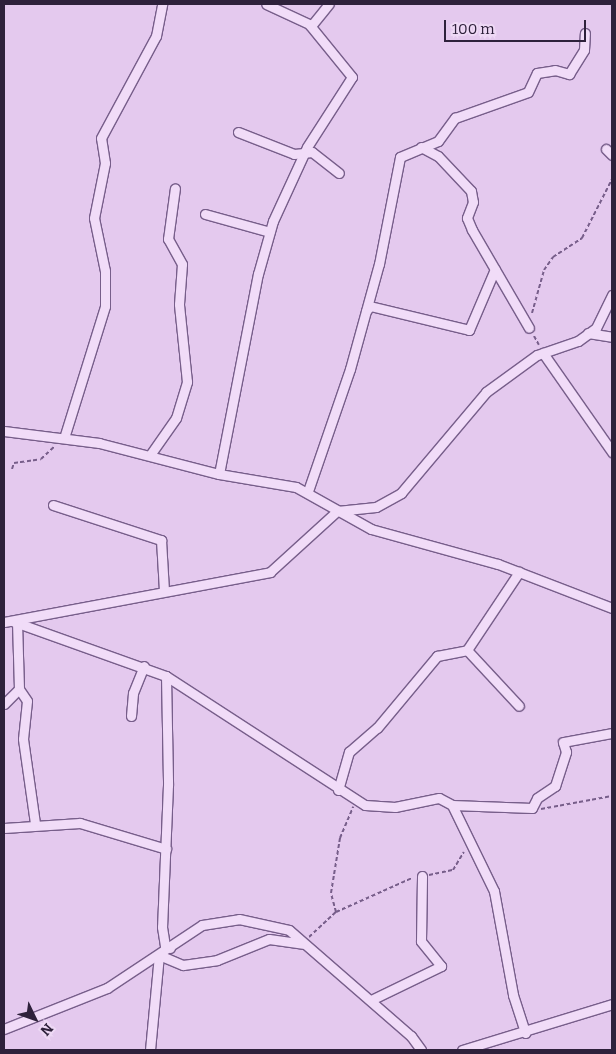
<!DOCTYPE html>
<style>
body{margin:0}
#map{position:relative;width:616px;height:1054px;overflow:hidden;background:#e4c9ee;font-family:Bitter,serif}
div>[style]{position:absolute}
.path>*{height:2px;margin-top:-1px;transform-origin:0;background:repeating-linear-gradient(90deg,#775e8a 0 4px,transparent 0 6.5px)}
.roads{filter:drop-shadow(1px 0 #775e8a) drop-shadow(-1px 0 #775e8a) drop-shadow(0 1px #775e8a) drop-shadow(0 -1px #775e8a)}
.street>*{height:9px;margin:-4.5px;padding:0 4.5px;transform-origin:4.5px;border-radius:4.5px;background:#f1dcf8}
span{translate:-50% -50%;white-space:nowrap;text-align:center;line-height:1.15;-webkit-text-stroke:5px #eed9f5;paint-order:stroke}
.frame{position:absolute;inset:0;border:5px solid #2e213b;pointer-events:none}
.north{position:absolute;left:10px;top:994px;width:50px;height:50px;-webkit-text-stroke:4px #eed9f5;paint-order:stroke;rotate:132deg;font-size:14px;font-weight:700;line-height:20px;text-align:center;color:#2e213b}
.north::after{content:'';display:block;margin:auto;width:18px;height:22px;background:#2e213b;clip-path:polygon(50% 0,100% 100%,50% 72%,0 100%)}
.scale{position:absolute;left:444px;top:20px;width:142px;height:22px;box-sizing:border-box;border:2px solid #2e213b;border-top:0;padding-left:6px;font-size:15px;line-height:18px;white-space:nowrap;color:#2e213b;-webkit-text-stroke:4px #eed9f5;paint-order:stroke}
</style>
<div id="map">
<div class="path">
<i style="left:532px;top:313px;width:45px;rotate:-74.4deg"></i>
<i style="left:544px;top:270px;width:16px;rotate:-55deg"></i>
<i style="left:553px;top:257px;width:35px;rotate:-33deg"></i>
<i style="left:582px;top:238px;width:66px;rotate:-63deg"></i>
<i style="left:534px;top:336px;width:10px;rotate:61deg"></i>
<i style="left:12px;top:469px;width:6px;rotate:-72deg"></i>
<i style="left:14px;top:463px;width:27px;rotate:-8deg"></i>
<i style="left:41px;top:459px;width:19px;rotate:-43deg"></i>
<i style="left:541px;top:809px;width:72px;rotate:-10.4deg"></i>
<i style="left:429px;top:875px;width:25px;rotate:-12deg"></i>
<i style="left:453px;top:870px;width:21px;rotate:-59deg"></i>
<i style="left:336px;top:912px;width:83px;rotate:-24.1deg"></i>
<i style="left:309px;top:937px;width:37px;rotate:-43deg"></i>
<i style="left:336px;top:912px;width:20px;rotate:-105deg"></i>
<i style="left:331px;top:893px;width:56px;rotate:-80.7deg"></i>
<i style="left:340px;top:838px;width:34px;rotate:-67deg"></i>
</div>
<div class="roads">
<div class="street">
<i style="left:311px;top:26px;width:28px;rotate:-51deg"></i>
<i style="left:238px;top:132px;width:60px;rotate:21.4deg"></i>
<i style="left:294px;top:154px;width:18px;rotate:-6deg"></i>
<i style="left:312px;top:152px;width:34px;rotate:38deg"></i>
<i style="left:421px;top:147px;width:19px;rotate:28deg"></i>
<i style="left:438px;top:156px;width:48px;rotate:46.7deg"></i>
<i style="left:471px;top:191px;width:11px;rotate:80deg"></i>
<i style="left:473px;top:202px;width:17px;rotate:111deg"></i>
<i style="left:467px;top:218px;width:13px;rotate:67deg"></i>
<i style="left:472px;top:230px;width:113px;rotate:59.8deg"></i>
<i style="left:606px;top:149px;width:8px;rotate:45deg"></i>
<i style="left:205px;top:214px;width:67px;rotate:15.5deg"></i>
<i style="left:366px;top:311px;width:6px;rotate:-51deg"></i>
<i style="left:370px;top:306px;width:102px;rotate:13.6deg"></i>
<i style="left:469px;top:330px;width:66px;rotate:-66.9deg"></i>
<i style="left:588px;top:333px;width:24px;rotate:9deg"></i>
<i style="left:543px;top:353px;width:121px;rotate:55.1deg"></i>
<i style="left:4px;top:431px;width:96px;rotate:7.2deg"></i>
<i style="left:99px;top:443px;width:124px;rotate:14.5deg"></i>
<i style="left:219px;top:474px;width:78px;rotate:9.6deg"></i>
<i style="left:296px;top:487px;width:86px;rotate:29.2deg"></i>
<i style="left:371px;top:529px;width:132px;rotate:15.4deg"></i>
<i style="left:498px;top:564px;width:122px;rotate:21.1deg"></i>
<i style="left:64px;top:438px;width:138px;rotate:-72.7deg"></i>
<i style="left:105px;top:306px;width:35px;rotate:-90deg"></i>
<i style="left:105px;top:271px;width:54px;rotate:-101.7deg"></i>
<i style="left:94px;top:218px;width:56px;rotate:-78.7deg"></i>
<i style="left:105px;top:163px;width:25px;rotate:-99deg"></i>
<i style="left:101px;top:138px;width:116px;rotate:-61.7deg"></i>
<i style="left:156px;top:36px;width:33px;rotate:-79deg"></i>
<i style="left:150px;top:455px;width:45px;rotate:-54.9deg"></i>
<i style="left:176px;top:418px;width:38px;rotate:-73deg"></i>
<i style="left:187px;top:382px;width:78px;rotate:-95.9deg"></i>
<i style="left:179px;top:304px;width:40px;rotate:-85.7deg"></i>
<i style="left:182px;top:264px;width:29px;rotate:-119deg"></i>
<i style="left:168px;top:239px;width:51px;rotate:-82.2deg"></i>
<i style="left:219px;top:474px;width:204px;rotate:-79deg"></i>
<i style="left:258px;top:274px;width:55px;rotate:-74.2deg"></i>
<i style="left:273px;top:221px;width:81px;rotate:-65.3deg"></i>
<i style="left:307px;top:147px;width:83px;rotate:-57.3deg"></i>
<i style="left:352px;top:77px;width:68px;rotate:-129.1deg"></i>
<i style="left:309px;top:24px;width:47px;rotate:-155.1deg"></i>
<i style="left:308px;top:491px;width:129px;rotate:-71deg"></i>
<i style="left:350px;top:369px;width:109px;rotate:-74.6deg"></i>
<i style="left:379px;top:264px;width:109px;rotate:-78.9deg"></i>
<i style="left:400px;top:157px;width:41px;rotate:-22.8deg"></i>
<i style="left:438px;top:141px;width:29px;rotate:-54deg"></i>
<i style="left:455px;top:118px;width:77px;rotate:-19.6deg"></i>
<i style="left:528px;top:92px;width:21px;rotate:-65deg"></i>
<i style="left:537px;top:73px;width:18px;rotate:-9deg"></i>
<i style="left:555px;top:70px;width:15px;rotate:16deg"></i>
<i style="left:569px;top:74px;width:28px;rotate:-58deg"></i>
<i style="left:584px;top:50px;width:17px;rotate:-87deg"></i>
<i style="left:53px;top:505px;width:114px;rotate:18deg"></i>
<i style="left:161px;top:540px;width:51px;rotate:86.6deg"></i>
<i style="left:12px;top:621px;width:164px;rotate:19.7deg"></i>
<i style="left:166px;top:676px;width:109px;rotate:88.9deg"></i>
<i style="left:168px;top:785px;width:142px;rotate:92.4deg"></i>
<i style="left:162px;top:927px;width:20px;rotate:81deg"></i>
<i style="left:165px;top:947px;width:5px;rotate:11deg"></i>
<i style="left:4px;top:622px;width:271px;rotate:-10.6deg"></i>
<i style="left:270px;top:572px;width:91px;rotate:-42.3deg"></i>
<i style="left:337px;top:511px;width:39px;rotate:-6deg"></i>
<i style="left:376px;top:507px;width:29px;rotate:-29deg"></i>
<i style="left:401px;top:493px;width:132px;rotate:-49.9deg"></i>
<i style="left:486px;top:392px;width:63px;rotate:-36deg"></i>
<i style="left:537px;top:355px;width:43px;rotate:-18.9deg"></i>
<i style="left:578px;top:341px;width:22px;rotate:-36deg"></i>
<i style="left:596px;top:328px;width:37px;rotate:-64deg"></i>
<i style="left:467px;top:650px;width:76px;rotate:47.1deg"></i>
<i style="left:166px;top:676px;width:237px;rotate:33deg"></i>
<i style="left:365px;top:805px;width:30px;rotate:4deg"></i>
<i style="left:395px;top:807px;width:45px;rotate:-11.6deg"></i>
<i style="left:439px;top:798px;width:15px;rotate:28deg"></i>
<i style="left:452px;top:805px;width:96px;rotate:64deg"></i>
<i style="left:494px;top:891px;width:106px;rotate:79.6deg"></i>
<i style="left:513px;top:995px;width:40px;rotate:72deg"></i>
<i style="left:19px;top:689px;width:14px;rotate:56deg"></i>
<i style="left:27px;top:701px;width:38px;rotate:96deg"></i>
<i style="left:23px;top:739px;width:85px;rotate:81.9deg"></i>
<i style="left:4px;top:704px;width:21px;rotate:-45deg"></i>
<i style="left:19px;top:689px;width:67px;rotate:-91.7deg"></i>
<i style="left:131px;top:716px;width:23px;rotate:-85deg"></i>
<i style="left:133px;top:693px;width:29px;rotate:-68deg"></i>
<i style="left:338px;top:790px;width:40px;rotate:-74deg"></i>
<i style="left:349px;top:752px;width:37px;rotate:-41deg"></i>
<i style="left:377px;top:728px;width:94px;rotate:-50.2deg"></i>
<i style="left:437px;top:656px;width:31px;rotate:-11deg"></i>
<i style="left:467px;top:650px;width:94px;rotate:-56.3deg"></i>
<i style="left:452px;top:805px;width:80px;rotate:2.1deg"></i>
<i style="left:532px;top:808px;width:11px;rotate:-63deg"></i>
<i style="left:537px;top:798px;width:22px;rotate:-34deg"></i>
<i style="left:555px;top:786px;width:36px;rotate:-72deg"></i>
<i style="left:566px;top:752px;width:10px;rotate:-107deg"></i>
<i style="left:563px;top:742px;width:50px;rotate:-10.4deg"></i>
<i style="left:4px;top:828px;width:76px;rotate:-3.8deg"></i>
<i style="left:80px;top:823px;width:90px;rotate:16.8deg"></i>
<i style="left:371px;top:1000px;width:78px;rotate:-25.9deg"></i>
<i style="left:441px;top:966px;width:32px;rotate:-129deg"></i>
<i style="left:421px;top:941px;width:65px;rotate:-89.1deg"></i>
<i style="left:4px;top:1029px;width:111px;rotate:-21.7deg"></i>
<i style="left:107px;top:988px;width:114px;rotate:-33.6deg"></i>
<i style="left:202px;top:925px;width:37px;rotate:-9deg"></i>
<i style="left:239px;top:919px;width:51px;rotate:12.4deg"></i>
<i style="left:289px;top:930px;width:162px;rotate:41deg"></i>
<i style="left:411px;top:1036px;width:17px;rotate:54deg"></i>
<i style="left:150px;top:1050px;width:95px;rotate:-84.6deg"></i>
<i style="left:159px;top:955px;width:26px;rotate:23deg"></i>
<i style="left:183px;top:965px;width:34px;rotate:-8deg"></i>
<i style="left:217px;top:960px;width:56px;rotate:-22deg"></i>
<i style="left:269px;top:939px;width:34px;rotate:8deg"></i>
<i style="left:462px;top:1050px;width:157px;rotate:-17deg"></i>
</div>
</div>
<div class="frame"></div>
<div class="north">N</div>
<div class="scale">100 m</div>
</div>
